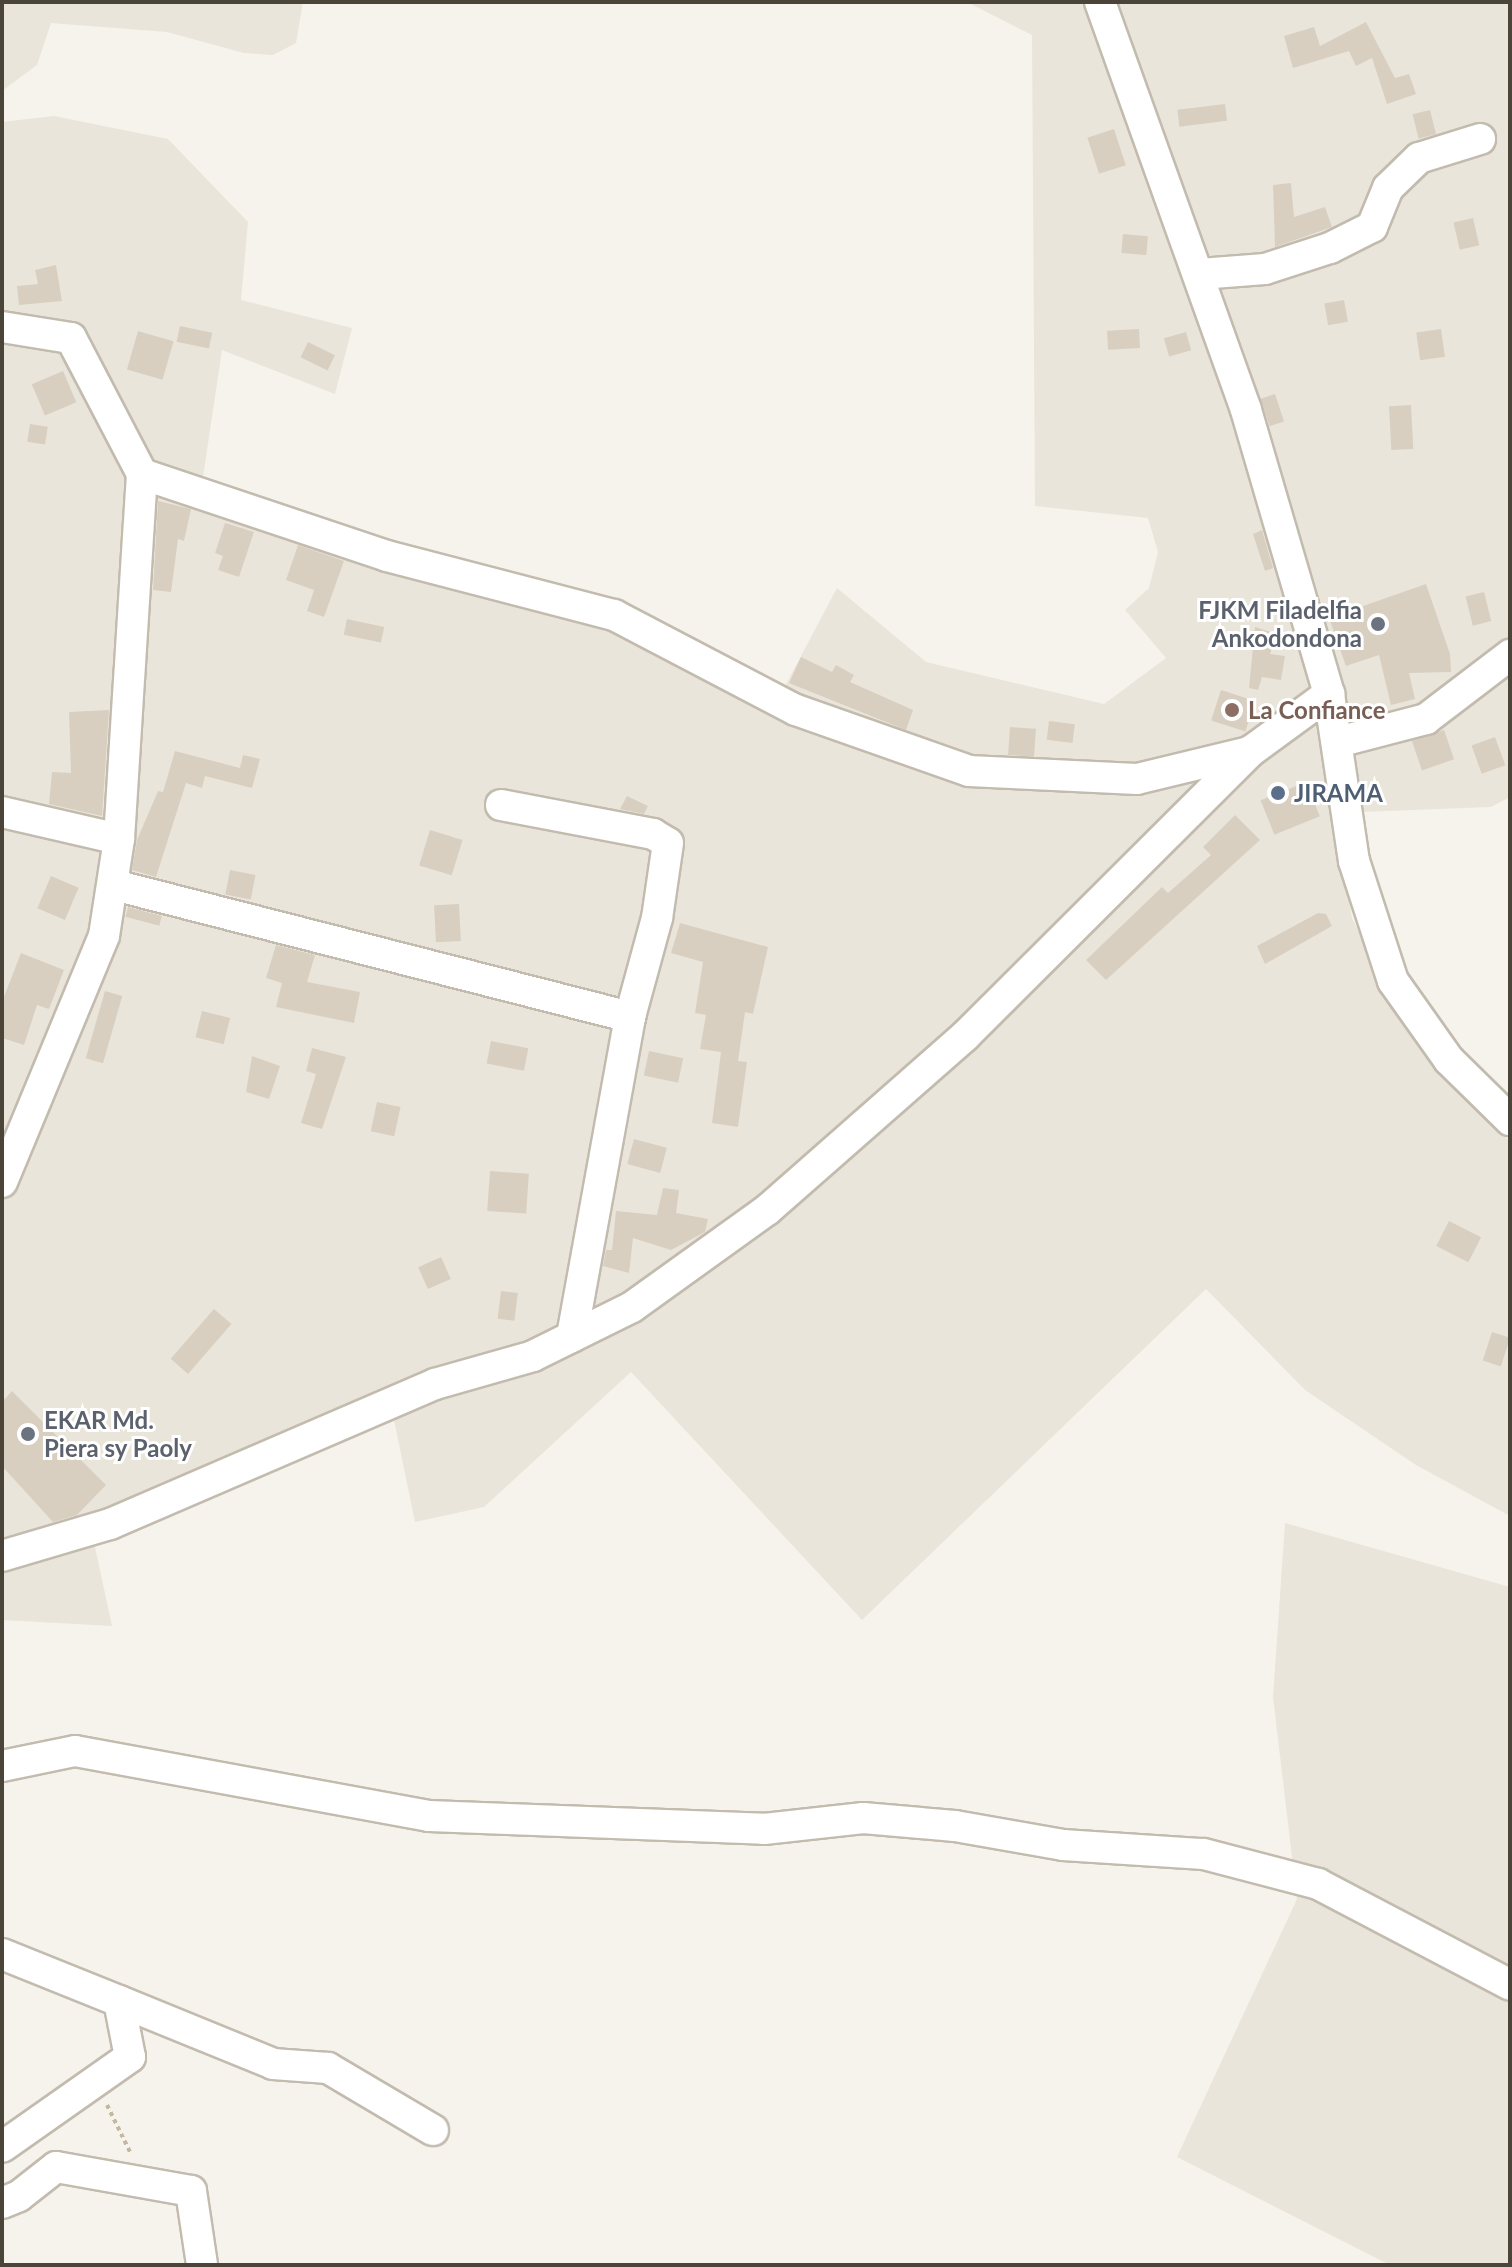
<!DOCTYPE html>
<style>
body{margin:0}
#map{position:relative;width:1512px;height:2267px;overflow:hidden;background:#f6f3ec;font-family:Lato,sans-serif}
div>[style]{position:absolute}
.residential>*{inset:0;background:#eae5da}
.building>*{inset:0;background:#d8cfc1;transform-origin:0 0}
.path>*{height:4px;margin-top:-2px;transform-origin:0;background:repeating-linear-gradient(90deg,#c4b79f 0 4px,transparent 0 8px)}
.roads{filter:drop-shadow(2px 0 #c2bbae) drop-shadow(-2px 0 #c2bbae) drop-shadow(0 2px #c2bbae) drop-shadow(0 -2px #c2bbae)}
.minor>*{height:30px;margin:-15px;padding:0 15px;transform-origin:15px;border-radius:15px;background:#fff}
.dots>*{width:22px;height:22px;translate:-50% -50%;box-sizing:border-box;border:4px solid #fff;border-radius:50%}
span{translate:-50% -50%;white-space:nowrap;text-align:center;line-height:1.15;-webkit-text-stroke:6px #fff;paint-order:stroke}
.worship-label{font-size:24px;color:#5b616d;font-weight:700}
.right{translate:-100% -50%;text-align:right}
.left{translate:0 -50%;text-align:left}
.education-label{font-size:24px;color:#785e54;font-weight:700}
.service-label{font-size:24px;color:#4e5e75;font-weight:700}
.frame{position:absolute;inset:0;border:4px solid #4b4439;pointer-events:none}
</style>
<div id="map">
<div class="residential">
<i style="clip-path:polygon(2px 2px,303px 2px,296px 43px,273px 55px,244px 53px,167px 32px,51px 23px,37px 65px,2px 91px)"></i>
<i style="clip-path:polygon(967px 2px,1510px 2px,1510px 797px,1491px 807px,1334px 813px,1352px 918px,1376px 968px,1404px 1018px,1510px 1142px,1510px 1516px,1416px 1465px,1305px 1390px,1206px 1289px,862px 1620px,631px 1372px,484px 1507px,415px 1522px,393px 1415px,89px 1519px,112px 1626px,2px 1620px,2px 122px,54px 116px,168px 139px,248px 222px,241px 300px,352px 328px,335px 394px,222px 350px,200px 497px,626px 629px,774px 707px,837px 588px,926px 662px,1104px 704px,1166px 658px,1125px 610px,1149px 588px,1158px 552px,1148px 518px,1035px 506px,1032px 35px)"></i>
<i style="clip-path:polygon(1285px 1523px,1510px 1587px,1510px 2265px,1390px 2265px,1177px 2157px,1297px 1899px,1273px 1697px)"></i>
</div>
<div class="building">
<i style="clip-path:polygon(1366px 22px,1395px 78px,1409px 74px,1416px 94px,1387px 104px,1372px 58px,1356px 66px,1349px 51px,1293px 68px,1284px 36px,1314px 27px,1320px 46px)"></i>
<i style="left:1225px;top:104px;width:17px;height:48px;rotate:83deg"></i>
<i style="left:1430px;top:110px;width:25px;height:18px;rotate:76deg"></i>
<i style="left:1114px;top:129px;width:38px;height:28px;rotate:72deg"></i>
<i style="clip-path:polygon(1291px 183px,1294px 217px,1325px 207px,1332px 227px,1275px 247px,1273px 185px)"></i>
<i style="left:1473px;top:218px;width:28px;height:20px;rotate:77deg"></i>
<i style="left:1123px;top:234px;width:25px;height:19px;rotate:5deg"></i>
<i style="clip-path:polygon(56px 265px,62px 301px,19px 305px,17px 286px,38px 284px,35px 270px)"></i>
<i style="left:1344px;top:300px;width:22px;height:20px;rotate:80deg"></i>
<i style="left:180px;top:326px;width:33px;height:16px;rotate:12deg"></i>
<i style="left:1139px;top:329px;width:19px;height:32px;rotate:87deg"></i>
<i style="left:1441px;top:329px;width:28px;height:25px;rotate:82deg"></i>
<i style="left:138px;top:331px;width:37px;height:40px;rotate:16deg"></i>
<i style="left:1186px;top:332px;width:19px;height:23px;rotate:74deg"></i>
<i style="left:308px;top:342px;width:30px;height:17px;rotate:26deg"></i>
<i style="left:63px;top:371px;width:34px;height:34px;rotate:67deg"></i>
<i style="left:1275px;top:394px;width:29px;height:15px;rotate:72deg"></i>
<i style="left:1411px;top:405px;width:44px;height:22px;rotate:87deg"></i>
<i style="left:30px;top:424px;width:18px;height:18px;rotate:9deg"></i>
<i style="clip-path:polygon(158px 501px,191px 509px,184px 541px,178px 539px,171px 592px,153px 590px)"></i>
<i style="clip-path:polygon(225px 523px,254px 532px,239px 577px,218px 570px,223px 556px,215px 553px)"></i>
<i style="clip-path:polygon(1262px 530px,1273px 568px,1265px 571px,1253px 534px)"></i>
<i style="clip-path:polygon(298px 545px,344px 561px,324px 617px,307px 611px,314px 590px,286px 580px)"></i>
<i style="clip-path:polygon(1426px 584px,1450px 654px,1451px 672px,1409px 673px,1415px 699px,1391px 705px,1379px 655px,1346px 666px,1329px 618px)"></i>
<i style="left:1484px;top:592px;width:30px;height:19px;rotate:76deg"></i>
<i style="left:347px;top:619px;width:38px;height:16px;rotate:12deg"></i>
<i style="clip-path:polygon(1255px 627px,1277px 634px,1270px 654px,1285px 656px,1281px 680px,1262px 677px,1258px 690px,1249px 688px)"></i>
<i style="clip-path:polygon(801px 657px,832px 672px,836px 665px,854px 675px,850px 682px,913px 710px,906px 730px,789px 683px)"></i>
<i style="left:1221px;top:690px;width:36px;height:32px;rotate:18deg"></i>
<i style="clip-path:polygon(109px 710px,102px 816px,49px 804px,52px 772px,71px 773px,69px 712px)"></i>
<i style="left:1049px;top:721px;width:26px;height:19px;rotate:7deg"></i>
<i style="left:1010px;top:727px;width:26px;height:28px;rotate:4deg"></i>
<i style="left:1444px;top:730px;width:31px;height:34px;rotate:71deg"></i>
<i style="left:1495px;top:737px;width:30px;height:25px;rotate:70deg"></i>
<i style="clip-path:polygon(175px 751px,240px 768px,243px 755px,260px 759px,252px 788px,205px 776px,202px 788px,186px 783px,156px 877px,132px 870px,137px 840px,158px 791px,163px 792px)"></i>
<i style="left:1306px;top:782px;width:37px;height:49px;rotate:68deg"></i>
<i style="clip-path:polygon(627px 796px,648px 806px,644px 814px,620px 809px)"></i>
<i style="clip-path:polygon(1235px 815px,1260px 840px,1106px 980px,1086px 960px,1162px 887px,1168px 893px,1211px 855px,1203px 847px)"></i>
<i style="left:430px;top:830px;width:34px;height:37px;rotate:17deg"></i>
<i style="left:230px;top:870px;width:26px;height:25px;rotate:11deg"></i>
<i style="left:51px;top:876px;width:30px;height:35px;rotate:23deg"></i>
<i style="left:459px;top:904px;width:37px;height:25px;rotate:87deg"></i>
<i style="left:128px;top:907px;width:35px;height:10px;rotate:15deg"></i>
<i style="clip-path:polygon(1318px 913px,1326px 914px,1332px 926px,1265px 964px,1257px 946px)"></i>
<i style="clip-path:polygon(680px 923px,768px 947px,753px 1014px,745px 1012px,738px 1061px,747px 1062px,738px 1127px,712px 1123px,721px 1052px,700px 1049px,706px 1015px,695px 1013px,703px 962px,671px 953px)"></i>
<i style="clip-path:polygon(276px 945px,315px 955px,307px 982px,360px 992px,354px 1023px,276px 1007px,282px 983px,266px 978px)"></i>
<i style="clip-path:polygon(21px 953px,64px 970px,49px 1009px,37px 1005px,24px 1045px,2px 1038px,2px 1002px)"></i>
<i style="left:105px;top:991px;width:18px;height:70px;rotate:16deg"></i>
<i style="left:202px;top:1011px;width:29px;height:27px;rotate:14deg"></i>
<i style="left:491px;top:1041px;width:38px;height:23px;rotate:11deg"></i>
<i style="clip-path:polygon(312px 1048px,346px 1057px,322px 1129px,301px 1123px,316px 1074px,306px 1071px)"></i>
<i style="left:649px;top:1051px;width:35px;height:25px;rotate:12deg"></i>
<i style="clip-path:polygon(252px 1056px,280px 1066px,269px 1099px,246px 1092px)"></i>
<i style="left:377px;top:1102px;width:24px;height:30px;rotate:12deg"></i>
<i style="left:634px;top:1139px;width:34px;height:26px;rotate:15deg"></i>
<i style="left:490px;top:1171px;width:39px;height:40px;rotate:4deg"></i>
<i style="clip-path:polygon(663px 1188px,679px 1190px,676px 1213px,708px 1219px,705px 1232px,671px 1250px,633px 1238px,629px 1273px,603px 1266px,606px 1250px,612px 1250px,616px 1211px,657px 1215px)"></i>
<i style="left:1449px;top:1221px;width:36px;height:28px;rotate:27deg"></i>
<i style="left:441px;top:1257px;width:24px;height:25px;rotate:66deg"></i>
<i style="left:501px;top:1291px;width:17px;height:28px;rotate:7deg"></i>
<i style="left:214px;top:1309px;width:23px;height:66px;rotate:41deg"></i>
<i style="left:1492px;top:1332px;width:19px;height:30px;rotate:18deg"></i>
<i style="clip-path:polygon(12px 1391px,106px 1485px,77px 1515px,53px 1522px,2px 1466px,2px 1402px)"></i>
</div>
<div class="path">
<i style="left:107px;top:2105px;width:55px;rotate:63.9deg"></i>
</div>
<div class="roads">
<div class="minor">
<i style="left:1100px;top:2px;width:433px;rotate:70.3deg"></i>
<i style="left:1246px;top:410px;width:296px;rotate:73.7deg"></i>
<i style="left:1329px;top:694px;width:169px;rotate:81.5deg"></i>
<i style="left:1354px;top:861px;width:126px;rotate:72deg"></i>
<i style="left:1393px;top:981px;width:97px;rotate:54.7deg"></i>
<i style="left:1449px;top:1060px;width:86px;rotate:44.5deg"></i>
<i style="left:1200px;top:274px;width:65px;rotate:-4.4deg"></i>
<i style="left:1265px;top:269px;width:68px;rotate:-17.9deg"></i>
<i style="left:1330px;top:248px;width:47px;rotate:-26.6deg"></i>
<i style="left:1372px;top:227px;width:42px;rotate:-67.7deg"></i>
<i style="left:1388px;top:188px;width:43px;rotate:-44.1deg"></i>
<i style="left:1419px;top:158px;width:64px;rotate:-17.3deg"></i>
<i style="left:2px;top:327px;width:70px;rotate:9.1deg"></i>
<i style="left:71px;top:338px;width:153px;rotate:62.4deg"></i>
<i style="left:142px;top:474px;width:258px;rotate:18.5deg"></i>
<i style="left:387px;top:556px;width:235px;rotate:14.6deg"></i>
<i style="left:614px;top:615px;width:205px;rotate:27.6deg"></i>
<i style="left:796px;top:710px;width:183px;rotate:19.4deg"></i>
<i style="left:969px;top:771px;width:168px;rotate:2.7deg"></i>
<i style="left:1137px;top:779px;width:115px;rotate:-13.6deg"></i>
<i style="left:1338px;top:742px;width:91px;rotate:-14.6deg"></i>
<i style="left:1426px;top:719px;width:106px;rotate:-37.3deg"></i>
<i style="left:501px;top:805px;width:155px;rotate:10.8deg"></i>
<i style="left:653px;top:834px;width:17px;rotate:31deg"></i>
<i style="left:668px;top:843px;width:76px;rotate:98.3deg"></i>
<i style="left:657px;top:918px;width:103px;rotate:105.3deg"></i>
<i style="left:630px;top:1017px;width:325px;rotate:100.3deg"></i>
<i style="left:2px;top:812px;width:120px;rotate:13deg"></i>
<i style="left:119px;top:839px;width:366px;rotate:-86.4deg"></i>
<i style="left:114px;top:885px;width:533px;rotate:14.35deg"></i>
<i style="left:2px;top:1182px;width:266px;rotate:-67.5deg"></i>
<i style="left:104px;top:936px;width:98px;rotate:-81.2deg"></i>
<i style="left:2px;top:1556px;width:113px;rotate:-16.5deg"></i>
<i style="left:110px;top:1524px;width:354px;rotate:-23.3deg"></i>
<i style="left:435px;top:1384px;width:102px;rotate:-15.9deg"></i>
<i style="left:533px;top:1356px;width:110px;rotate:-26.3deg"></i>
<i style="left:632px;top:1307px;width:166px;rotate:-35.7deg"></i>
<i style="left:767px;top:1210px;width:264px;rotate:-41.3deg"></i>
<i style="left:965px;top:1036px;width:404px;rotate:-44.9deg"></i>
<i style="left:1251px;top:751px;width:97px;rotate:-36.2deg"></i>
<i style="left:2px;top:1766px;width:75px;rotate:-11.6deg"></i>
<i style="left:75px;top:1751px;width:360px;rotate:10.4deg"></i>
<i style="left:429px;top:1816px;width:335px;rotate:2.2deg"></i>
<i style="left:764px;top:1829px;width:100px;rotate:-6.3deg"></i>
<i style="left:863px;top:1818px;width:92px;rotate:5deg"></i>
<i style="left:955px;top:1826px;width:110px;rotate:10deg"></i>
<i style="left:1063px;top:1845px;width:141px;rotate:3.7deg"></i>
<i style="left:1204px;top:1854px;width:118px;rotate:14.7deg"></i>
<i style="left:1318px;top:1884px;width:217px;rotate:27.7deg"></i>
<i style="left:2px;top:1954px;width:126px;rotate:21.9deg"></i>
<i style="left:119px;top:2001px;width:57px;rotate:78.9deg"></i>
<i style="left:130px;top:2057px;width:156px;rotate:144.9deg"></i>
<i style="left:119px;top:2001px;width:166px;rotate:22.2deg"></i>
<i style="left:273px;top:2064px;width:55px;rotate:4.2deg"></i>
<i style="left:328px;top:2068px;width:122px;rotate:30.6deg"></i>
<i style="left:2px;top:2203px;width:18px;rotate:-22deg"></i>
<i style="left:19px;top:2196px;width:47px;rotate:-38.1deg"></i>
<i style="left:56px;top:2167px;width:137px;rotate:10.1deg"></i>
<i style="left:191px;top:2191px;width:75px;rotate:81.5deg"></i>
</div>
</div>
<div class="dots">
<i style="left:1378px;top:624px;background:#6b7280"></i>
<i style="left:1232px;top:710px;background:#8d6e63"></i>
<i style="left:1278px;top:793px;background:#5c6f8a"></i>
<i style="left:28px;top:1434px;background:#6b7280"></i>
</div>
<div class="worship-label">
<span class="right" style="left:1362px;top:624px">FJKM Filadelfia<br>Ankodondona</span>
<span class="left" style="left:44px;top:1434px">EKAR Md.<br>Piera sy Paoly</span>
</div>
<div class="education-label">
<span class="left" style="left:1248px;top:710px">La Confiance</span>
</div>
<div class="service-label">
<span class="left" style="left:1294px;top:793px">JIRAMA</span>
</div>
<div class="frame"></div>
</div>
